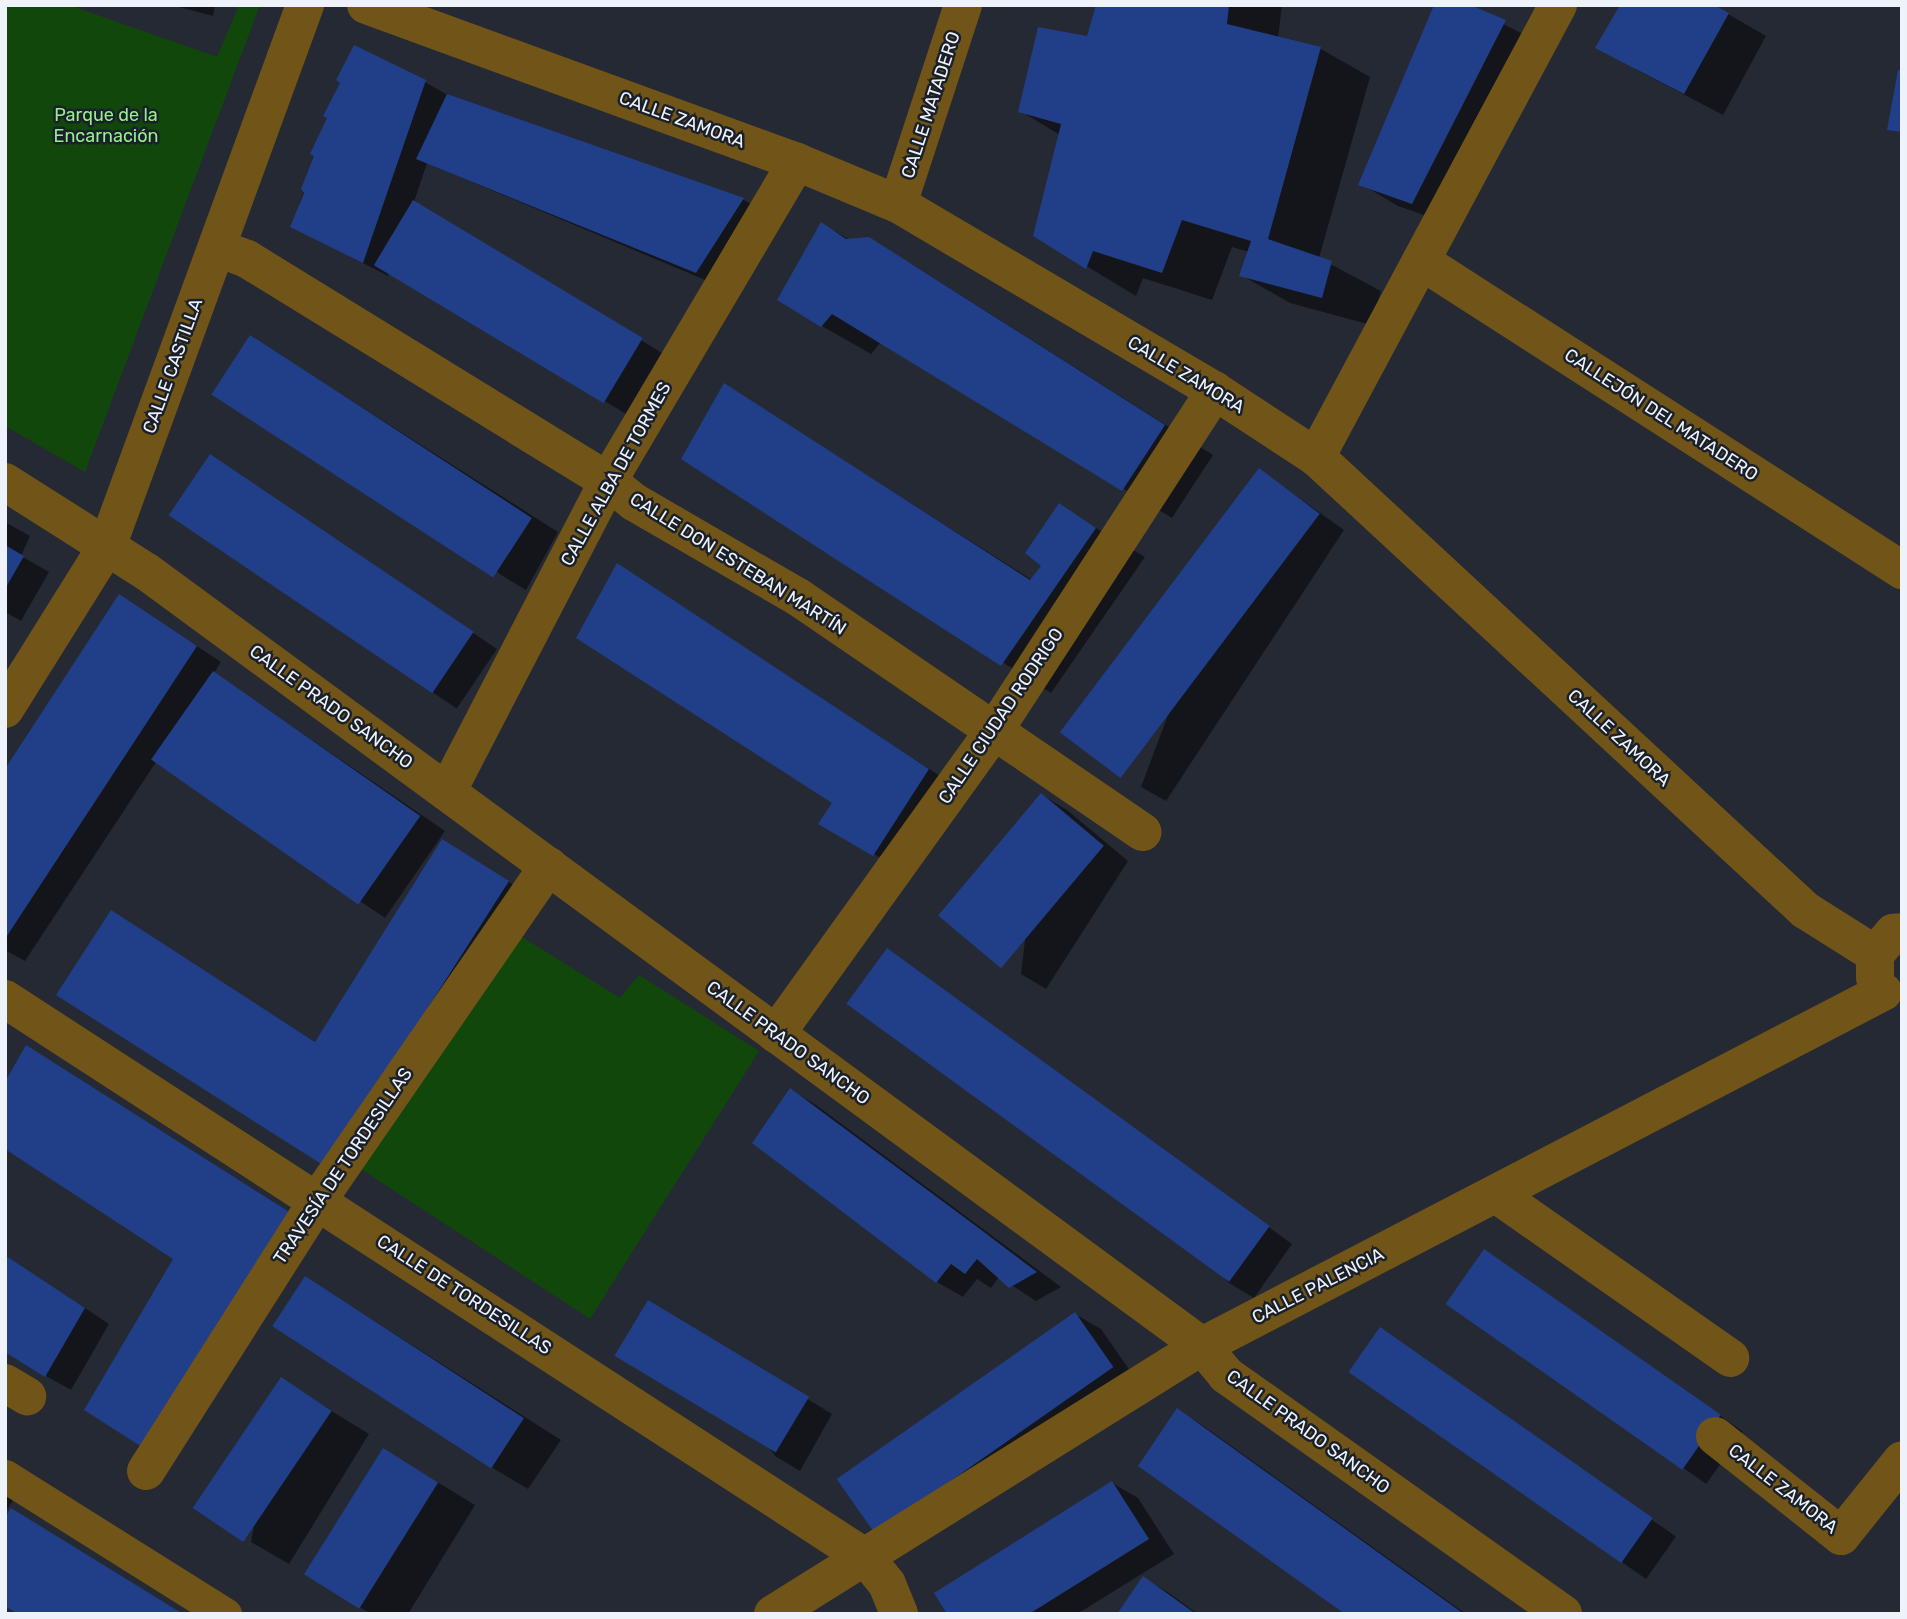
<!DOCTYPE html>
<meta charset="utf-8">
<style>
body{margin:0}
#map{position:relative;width:1907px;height:1619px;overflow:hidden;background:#242934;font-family:Rubik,sans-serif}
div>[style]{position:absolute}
.green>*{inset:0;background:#12470c}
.shadow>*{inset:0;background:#0007;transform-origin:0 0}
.building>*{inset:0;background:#213f88;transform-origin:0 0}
.pedestrian>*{height:33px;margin:-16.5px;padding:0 16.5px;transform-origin:16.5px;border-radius:16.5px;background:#715417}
.minor>*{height:38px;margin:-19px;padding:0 19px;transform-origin:19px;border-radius:19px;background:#715417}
.tertiary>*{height:38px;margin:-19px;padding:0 19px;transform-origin:19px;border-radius:19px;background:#715417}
span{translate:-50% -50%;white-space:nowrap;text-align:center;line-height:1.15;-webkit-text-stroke:5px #1a202a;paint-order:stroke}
.street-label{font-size:18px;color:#eef2fa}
.park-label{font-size:18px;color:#97ef8c}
.frame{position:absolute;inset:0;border:7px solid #eef2fa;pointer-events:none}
</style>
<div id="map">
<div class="green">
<i style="clip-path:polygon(5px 5px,69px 5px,217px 57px,239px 5px,260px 5px,85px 472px,5px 426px)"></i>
<i style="clip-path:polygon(506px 927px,620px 998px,639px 975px,759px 1051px,590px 1319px,355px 1165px)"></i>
</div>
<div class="shadow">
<i style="clip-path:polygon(172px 5px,215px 5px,213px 16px)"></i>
<i style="clip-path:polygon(1098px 5px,1282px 5px,1278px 38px,1321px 49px,1370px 77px,1319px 258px,1381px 291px,1371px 325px,1290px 303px,1241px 275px,1249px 252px,1232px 247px,1212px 300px,1143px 278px,1136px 296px,1035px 235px,1060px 135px,1020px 111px,1089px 38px)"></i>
<i style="clip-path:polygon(1431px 5px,1466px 5px,1543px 44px,1450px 224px,1398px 206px,1361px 184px,1436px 6px)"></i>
<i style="clip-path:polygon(1728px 14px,1766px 36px,1723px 115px,1635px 69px)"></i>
<i style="clip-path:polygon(425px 82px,451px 97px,744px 200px,769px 214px,722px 287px,427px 163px,414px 202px,667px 356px,636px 420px,390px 272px,388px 276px,292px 226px,316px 155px)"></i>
<i style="clip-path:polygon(822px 224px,850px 240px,868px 239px,918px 268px,1213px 455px,1172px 518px,881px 342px,871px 354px,822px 326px)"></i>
<i style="clip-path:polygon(251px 337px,558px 532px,526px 590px,501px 575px)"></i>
<i style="clip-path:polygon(724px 385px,1032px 580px,1044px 566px,1059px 506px,1145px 557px,1051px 693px,684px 459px)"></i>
<i style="left:211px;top:456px;width:345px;height:72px;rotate:34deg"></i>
<i style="clip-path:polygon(1260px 470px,1344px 530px,1166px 801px,1141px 787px)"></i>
<i style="clip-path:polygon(5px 522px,30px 536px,21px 556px,49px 572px,21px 621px,5px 612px)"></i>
<i style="clip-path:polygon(618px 566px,954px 785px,900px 869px,820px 823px,834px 802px)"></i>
<i style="clip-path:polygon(120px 596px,221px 662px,214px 673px,445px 831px,385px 918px,156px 762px,25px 961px,5px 950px,5px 772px)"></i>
<i style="clip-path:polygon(1042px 795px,1067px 810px,1128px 861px,1046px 989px,1021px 974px)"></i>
<i style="clip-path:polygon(468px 856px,533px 897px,352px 1180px,111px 912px,317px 1043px)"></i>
<i style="clip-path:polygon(888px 950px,1292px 1244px,1254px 1298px,1229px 1283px)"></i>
<i style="clip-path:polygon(791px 1090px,816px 1105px,1061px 1287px,1036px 1301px,999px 1277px,991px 1288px,977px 1279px,963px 1297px,937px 1282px,755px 1143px)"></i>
<i style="left:1485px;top:1251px;width:315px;height:64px;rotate:35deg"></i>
<i style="clip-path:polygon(5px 1255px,109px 1324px,71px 1390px,46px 1376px)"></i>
<i style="clip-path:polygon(343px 1301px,561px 1440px,528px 1489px,491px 1467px)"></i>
<i style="clip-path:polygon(1075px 1314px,1101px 1329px,1138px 1382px,889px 1532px,863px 1517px)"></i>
<i style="clip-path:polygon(674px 1317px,832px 1414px,800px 1471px,775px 1456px)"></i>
<i style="left:1381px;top:1330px;width:360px;height:52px;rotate:35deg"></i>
<i style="clip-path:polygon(281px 1380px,369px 1434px,289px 1564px,251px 1542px)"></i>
<i style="clip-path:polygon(1177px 1410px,1202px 1425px,1466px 1614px,1348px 1614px)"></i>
<i style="clip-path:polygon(421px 1472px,475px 1505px,408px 1614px,371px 1614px,308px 1574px)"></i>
<i style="clip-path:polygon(1112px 1483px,1138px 1498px,1174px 1554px,1077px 1614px,949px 1614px)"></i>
<i style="clip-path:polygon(5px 1490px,15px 1497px,5px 1513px)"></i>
<i style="clip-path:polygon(1144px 1578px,1169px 1593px,1198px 1614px,1120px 1614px)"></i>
</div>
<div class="building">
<i style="clip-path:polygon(1096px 5px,1229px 5px,1227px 24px,1321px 47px,1268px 239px,1332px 261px,1322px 298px,1239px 276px,1251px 241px,1182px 220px,1162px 273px,1093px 251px,1086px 269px,1033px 236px,1061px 124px,1018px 112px,1038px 27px,1087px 36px)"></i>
<i style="clip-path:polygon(1434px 5px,1470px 5px,1506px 20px,1412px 204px,1358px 185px)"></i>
<i style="clip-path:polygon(1620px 5px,1714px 5px,1729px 13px,1684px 94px,1595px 48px)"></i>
<i style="clip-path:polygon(354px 45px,426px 80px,363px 263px,290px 227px,304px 193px,301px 189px,314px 156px,310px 154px,327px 118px,323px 116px,340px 83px,336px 80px)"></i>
<i style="clip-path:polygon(1898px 70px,1902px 70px,1902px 132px,1887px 130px)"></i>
<i style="clip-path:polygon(447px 94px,744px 198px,696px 273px,416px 159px)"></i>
<i style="left:413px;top:200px;width:268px;height:76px;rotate:31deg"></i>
<i style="clip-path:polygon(821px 222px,846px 239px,869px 237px,1165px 425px,1122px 491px,832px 314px,821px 327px,777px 300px)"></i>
<i style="left:250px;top:335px;width:336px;height:71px;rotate:33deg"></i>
<i style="clip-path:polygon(724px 383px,1030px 580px,1041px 566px,1025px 553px,1059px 503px,1096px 528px,1001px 666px,681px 459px)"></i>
<i style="left:210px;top:454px;width:318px;height:74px;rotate:34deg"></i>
<i style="left:1259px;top:468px;width:76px;height:331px;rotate:37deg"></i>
<i style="clip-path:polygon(5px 545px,24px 556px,5px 589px)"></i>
<i style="clip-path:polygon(617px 563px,929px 769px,873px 856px,818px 824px,832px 803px,576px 638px)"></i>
<i style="clip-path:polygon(119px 594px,197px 646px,5px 939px,5px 769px)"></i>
<i style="left:213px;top:671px;width:253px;height:108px;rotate:35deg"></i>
<i style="left:1041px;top:793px;width:82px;height:160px;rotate:40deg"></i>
<i style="clip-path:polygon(442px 839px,509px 881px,326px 1167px,56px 995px,111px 910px,315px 1042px)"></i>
<i style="left:887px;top:948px;width:473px;height:69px;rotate:36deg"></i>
<i style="clip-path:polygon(26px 1045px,294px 1215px,145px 1449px,84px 1410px,173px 1259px,5px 1149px,5px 1082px)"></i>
<i style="clip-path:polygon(790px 1088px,980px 1229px,1037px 1272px,1009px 1288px,977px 1259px,965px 1274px,951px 1264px,936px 1283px,752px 1143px)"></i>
<i style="left:1484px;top:1249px;width:289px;height:67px;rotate:35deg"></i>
<i style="clip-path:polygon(5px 1255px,85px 1308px,45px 1377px,5px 1352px)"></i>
<i style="left:305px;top:1276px;width:261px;height:60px;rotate:33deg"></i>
<i style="left:648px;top:1300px;width:188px;height:65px;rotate:31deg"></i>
<i style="left:1075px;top:1312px;width:67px;height:291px;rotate:55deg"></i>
<i style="left:1380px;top:1327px;width:333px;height:55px;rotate:35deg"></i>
<i style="left:281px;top:1377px;width:61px;height:158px;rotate:34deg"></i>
<i style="clip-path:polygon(1177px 1408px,1464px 1614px,1345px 1614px,1138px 1466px)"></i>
<i style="left:383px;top:1448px;width:65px;height:149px;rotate:32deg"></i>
<i style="clip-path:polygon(1112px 1481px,1149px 1539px,1029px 1614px,947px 1614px,934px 1593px)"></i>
<i style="clip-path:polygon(11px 1508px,183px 1614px,18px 1614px,5px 1606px,5px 1517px)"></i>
<i style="clip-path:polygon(1143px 1576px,1196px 1614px,1117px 1614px)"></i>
</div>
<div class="pedestrian">
<i style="left:5px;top:1476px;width:260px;rotate:32.1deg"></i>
</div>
<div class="minor">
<i style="left:898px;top:204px;width:209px;rotate:-71.9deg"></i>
<i style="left:217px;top:248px;width:32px;rotate:20deg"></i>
<i style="left:247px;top:259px;width:424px;rotate:31.6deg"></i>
<i style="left:608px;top:481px;width:33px;rotate:39deg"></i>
<i style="left:634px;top:502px;width:190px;rotate:30.1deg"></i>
<i style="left:798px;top:597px;width:417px;rotate:34.3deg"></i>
<i style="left:1421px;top:261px;width:572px;rotate:32.72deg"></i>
<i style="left:1316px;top:457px;width:513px;rotate:-61.84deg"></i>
<i style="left:447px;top:792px;width:350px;rotate:-62.6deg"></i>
<i style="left:608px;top:481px;width:371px;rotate:-59.4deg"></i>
<i style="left:776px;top:1034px;width:373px;rotate:-54.3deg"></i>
<i style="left:994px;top:731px;width:406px;rotate:-57deg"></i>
<i style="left:1496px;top:1194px;width:286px;rotate:35deg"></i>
<i style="left:5px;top:1383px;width:26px;rotate:31deg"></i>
<i style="left:1715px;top:1436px;width:161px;rotate:38.4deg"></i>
<i style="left:1841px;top:1536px;width:97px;rotate:-51.2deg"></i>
<i style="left:146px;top:1471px;width:321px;rotate:-57.6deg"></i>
<i style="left:318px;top:1200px;width:406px;rotate:-55.4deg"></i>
</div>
<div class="tertiary">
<i style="left:366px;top:5px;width:459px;rotate:20deg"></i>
<i style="left:797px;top:162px;width:109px;rotate:22.6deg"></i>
<i style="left:898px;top:204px;width:368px;rotate:30.5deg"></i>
<i style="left:1215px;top:391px;width:121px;rotate:33.2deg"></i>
<i style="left:1316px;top:457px;width:667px;rotate:42.81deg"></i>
<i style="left:1805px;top:910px;width:83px;rotate:32.2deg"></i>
<i style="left:5px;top:482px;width:168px;rotate:32.4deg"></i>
<i style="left:147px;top:572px;width:1308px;rotate:36.27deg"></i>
<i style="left:1202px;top:1346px;width:38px;rotate:50deg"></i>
<i style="left:1226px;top:1375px;width:413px;rotate:35.3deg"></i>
<i style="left:5px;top:709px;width:195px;rotate:-58deg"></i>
<i style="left:108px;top:544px;width:574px;rotate:-69.92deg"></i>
<i style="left:1875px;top:978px;width:24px;rotate:-90deg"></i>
<i style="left:1875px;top:954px;width:28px;rotate:-49deg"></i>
<i style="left:1893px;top:933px;width:9px;rotate:-6deg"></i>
<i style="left:5px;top:999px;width:1027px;rotate:32.99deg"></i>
<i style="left:866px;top:1558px;width:33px;rotate:51deg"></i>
<i style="left:887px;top:1584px;width:32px;rotate:68deg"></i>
<i style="left:773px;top:1614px;width:506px;rotate:-31.99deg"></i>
<i style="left:1202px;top:1346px;width:768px;rotate:-27.47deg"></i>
</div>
<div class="street-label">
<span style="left:931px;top:105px;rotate:-72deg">CALLE MATADERO</span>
<span style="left:682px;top:120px;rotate:20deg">CALLE ZAMORA</span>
<span style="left:173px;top:366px;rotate:-70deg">CALLE CASTILLA</span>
<span style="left:1186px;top:375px;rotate:31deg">CALLE ZAMORA</span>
<span style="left:1661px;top:415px;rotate:33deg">CALLEJÓN DEL MATADERO</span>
<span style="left:616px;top:474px;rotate:-61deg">CALLE ALBA DE TORMES</span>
<span style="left:738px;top:564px;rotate:32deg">CALLE DON ESTEBAN MARTÍN</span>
<span style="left:331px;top:707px;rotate:36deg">CALLE PRADO SANCHO</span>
<span style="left:1001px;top:716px;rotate:-56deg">CALLE CIUDAD RODRIGO</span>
<span style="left:1619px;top:738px;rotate:43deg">CALLE ZAMORA</span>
<span style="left:788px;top:1043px;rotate:36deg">CALLE PRADO SANCHO</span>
<span style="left:343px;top:1166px;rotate:-56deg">TRAVESÍA DE TORDESILLAS</span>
<span style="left:1318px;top:1286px;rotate:-27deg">CALLE PALENCIA</span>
<span style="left:464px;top:1295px;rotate:33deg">CALLE DE TORDESILLAS</span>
<span style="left:1308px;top:1432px;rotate:36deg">CALLE PRADO SANCHO</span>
<span style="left:1783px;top:1489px;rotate:38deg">CALLE ZAMORA</span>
</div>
<div class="park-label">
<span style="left:106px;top:126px">Parque de la<br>Encarnación</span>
</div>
<div class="frame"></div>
</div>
